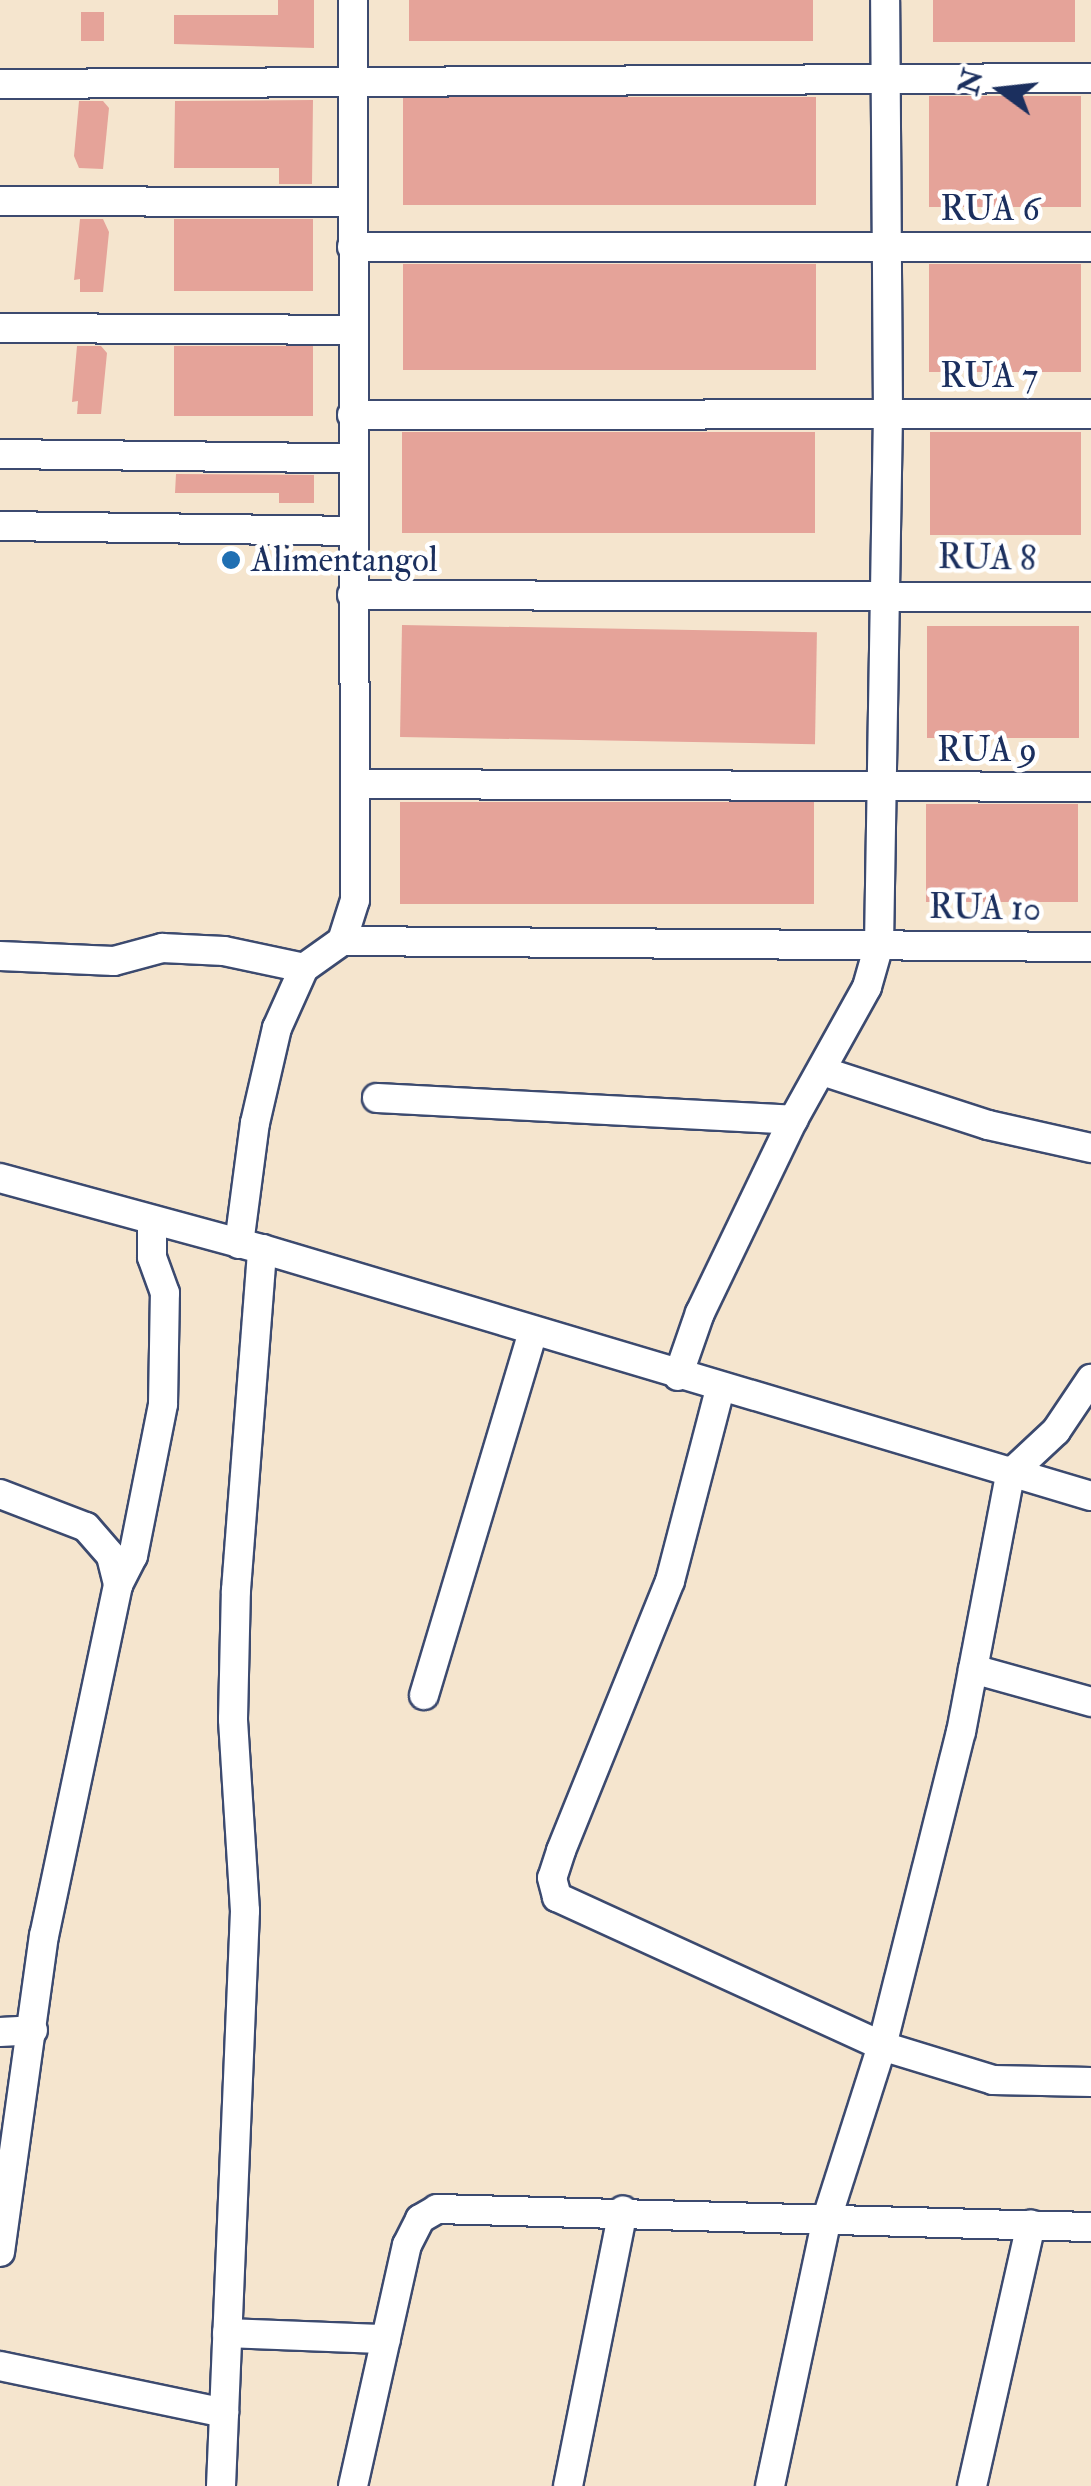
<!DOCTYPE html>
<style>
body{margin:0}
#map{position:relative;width:1091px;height:2486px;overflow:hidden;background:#f5e5ce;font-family:"IM FELL Double Pica",serif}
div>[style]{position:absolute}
.building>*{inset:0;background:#e5a399;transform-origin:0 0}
.roads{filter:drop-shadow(2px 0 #3c4a6f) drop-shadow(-2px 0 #3c4a6f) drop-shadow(0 2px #3c4a6f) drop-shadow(0 -2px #3c4a6f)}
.street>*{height:28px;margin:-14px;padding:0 14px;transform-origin:14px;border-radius:14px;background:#fff}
.dots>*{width:28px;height:28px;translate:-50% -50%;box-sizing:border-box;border:5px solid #fff;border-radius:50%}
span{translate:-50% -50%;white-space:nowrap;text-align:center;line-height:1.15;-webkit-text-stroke:9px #fff;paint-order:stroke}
.street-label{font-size:35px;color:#1b2f5e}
.poi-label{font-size:35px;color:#1b2f5e}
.left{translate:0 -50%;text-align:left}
.north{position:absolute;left:951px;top:40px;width:100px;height:100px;-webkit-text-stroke:8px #fff;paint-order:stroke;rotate:285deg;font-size:28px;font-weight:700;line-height:40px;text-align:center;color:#1b2f5e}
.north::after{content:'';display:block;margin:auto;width:35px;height:45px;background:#1b2f5e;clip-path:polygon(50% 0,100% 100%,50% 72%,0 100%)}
</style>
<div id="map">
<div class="building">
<i style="clip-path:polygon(278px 0,314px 0,314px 48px,174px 44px,174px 15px,278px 15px)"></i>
<i style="left:409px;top:0;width:404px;height:41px"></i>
<i style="left:933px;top:0;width:142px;height:42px"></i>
<i style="left:104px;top:12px;width:29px;height:23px;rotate:90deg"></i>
<i style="left:929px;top:96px;width:152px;height:111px"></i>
<i style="left:816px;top:97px;width:108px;height:413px;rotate:90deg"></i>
<i style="clip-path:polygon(313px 100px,312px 184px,279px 184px,279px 168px,174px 168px,175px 101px)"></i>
<i style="clip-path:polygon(79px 101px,103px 101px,109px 108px,103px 169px,79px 168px,74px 156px)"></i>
<i style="clip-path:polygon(80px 219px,103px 219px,109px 232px,103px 292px,80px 292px,80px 279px,74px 280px)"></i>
<i style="left:174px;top:219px;width:139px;height:72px"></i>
<i style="left:403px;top:264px;width:413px;height:106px"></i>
<i style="left:929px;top:264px;width:152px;height:108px"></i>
<i style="clip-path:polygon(77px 346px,101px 346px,107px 353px,101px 414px,77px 414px,78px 401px,72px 402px)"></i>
<i style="left:174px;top:346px;width:139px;height:70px"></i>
<i style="left:402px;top:432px;width:413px;height:101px"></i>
<i style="left:930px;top:432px;width:151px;height:103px"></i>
<i style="clip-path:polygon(176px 474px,314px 475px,314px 503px,279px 503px,279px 493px,175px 493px)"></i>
<i style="left:402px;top:625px;width:415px;height:112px;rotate:1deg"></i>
<i style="left:927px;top:626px;width:152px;height:112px"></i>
<i style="left:400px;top:802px;width:414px;height:102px"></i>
<i style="left:926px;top:804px;width:152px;height:98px"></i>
</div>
<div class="roads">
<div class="street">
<i style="left:0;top:84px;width:1091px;rotate:-0.32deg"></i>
<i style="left:0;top:201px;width:352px;rotate:0.2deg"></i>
<i style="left:352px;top:247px;width:739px"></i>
<i style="left:0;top:328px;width:352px;rotate:0.3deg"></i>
<i style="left:352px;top:415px;width:739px;rotate:-0.08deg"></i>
<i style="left:0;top:454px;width:352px;rotate:0.7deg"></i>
<i style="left:0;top:526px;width:352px;rotate:0.8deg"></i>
<i style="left:352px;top:595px;width:739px;rotate:0.16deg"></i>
<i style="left:355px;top:784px;width:736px;rotate:0.23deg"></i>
<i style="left:342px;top:941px;width:749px;rotate:0.46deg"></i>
<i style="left:0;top:956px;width:114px;rotate:2.5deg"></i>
<i style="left:114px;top:961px;width:50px;rotate:-15.2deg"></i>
<i style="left:162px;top:948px;width:62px;rotate:2.8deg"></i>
<i style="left:224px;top:951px;width:82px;rotate:12deg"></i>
<i style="left:822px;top:1071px;width:175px;rotate:18deg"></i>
<i style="left:988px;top:1125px;width:106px;rotate:12.6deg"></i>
<i style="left:377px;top:1098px;width:417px;rotate:3deg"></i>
<i style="left:0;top:1178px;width:271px;rotate:15.2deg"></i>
<i style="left:262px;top:1249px;width:865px;rotate:16.59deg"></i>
<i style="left:239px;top:1244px;width:122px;rotate:-82.5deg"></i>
<i style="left:255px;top:1123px;width:98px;rotate:-77deg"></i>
<i style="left:277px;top:1028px;width:66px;rotate:-65.8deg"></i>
<i style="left:304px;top:968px;width:47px;rotate:-35.4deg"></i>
<i style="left:342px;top:941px;width:43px;rotate:-72.4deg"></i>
<i style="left:355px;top:900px;width:900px;rotate:-90.13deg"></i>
<i style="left:678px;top:1376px;width:67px;rotate:-70.8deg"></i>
<i style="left:700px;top:1313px;width:214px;rotate:-64.3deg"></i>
<i style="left:793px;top:1120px;width:152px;rotate:-60.9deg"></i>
<i style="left:867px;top:987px;width:44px;rotate:-74.1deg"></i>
<i style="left:879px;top:945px;width:532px;rotate:-89.03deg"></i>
<i style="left:888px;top:413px;width:413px;rotate:-90.4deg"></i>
<i style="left:720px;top:1389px;width:198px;rotate:104.6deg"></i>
<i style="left:670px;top:1581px;width:291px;rotate:112deg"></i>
<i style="left:561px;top:1851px;width:28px;rotate:108deg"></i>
<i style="left:552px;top:1878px;width:20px;rotate:75deg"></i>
<i style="left:557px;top:1897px;width:358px;rotate:24.6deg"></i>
<i style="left:882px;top:2046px;width:116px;rotate:17deg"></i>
<i style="left:993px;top:2080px;width:98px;rotate:1.2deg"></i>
<i style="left:0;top:1494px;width:92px;rotate:21deg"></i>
<i style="left:86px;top:1527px;width:38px;rotate:49deg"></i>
<i style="left:111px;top:1556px;width:30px;rotate:76deg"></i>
<i style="left:118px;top:1585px;width:358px;rotate:101.9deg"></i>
<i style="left:44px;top:1935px;width:320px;rotate:97.9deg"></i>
<i style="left:118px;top:1585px;width:33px;rotate:-63deg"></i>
<i style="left:133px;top:1556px;width:155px;rotate:-78.8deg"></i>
<i style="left:163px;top:1404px;width:111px;rotate:-89deg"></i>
<i style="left:165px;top:1293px;width:38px;rotate:-110deg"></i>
<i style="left:152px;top:1257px;width:37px;rotate:-90deg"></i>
<i style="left:973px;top:1669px;width:123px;rotate:15.6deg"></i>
<i style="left:424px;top:1695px;width:379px;rotate:-73.3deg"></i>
<i style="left:0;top:2032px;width:33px;rotate:-3deg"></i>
<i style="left:227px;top:2333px;width:159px;rotate:2.2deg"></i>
<i style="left:0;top:2366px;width:229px;rotate:11.8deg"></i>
<i style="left:221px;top:2486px;width:576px;rotate:-87.61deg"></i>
<i style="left:245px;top:1911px;width:192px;rotate:-93.6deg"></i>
<i style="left:233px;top:1719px;width:129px;rotate:-88.7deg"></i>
<i style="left:236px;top:1590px;width:342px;rotate:-85.6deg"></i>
<i style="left:353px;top:2486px;width:247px;rotate:-77.4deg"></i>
<i style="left:407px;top:2245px;width:29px;rotate:-63deg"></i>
<i style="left:420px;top:2219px;width:20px;rotate:-30deg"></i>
<i style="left:437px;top:2209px;width:654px;rotate:1.58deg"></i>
<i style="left:568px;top:2486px;width:281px;rotate:-78.7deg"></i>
<i style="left:770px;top:2486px;width:274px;rotate:-78deg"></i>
<i style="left:827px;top:2218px;width:181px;rotate:-72.3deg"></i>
<i style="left:882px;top:2046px;width:324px;rotate:-75.9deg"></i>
<i style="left:961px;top:1732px;width:263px;rotate:-79.2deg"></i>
<i style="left:1010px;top:1474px;width:63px;rotate:-43.1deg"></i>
<i style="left:1056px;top:1431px;width:63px;rotate:-56.1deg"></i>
<i style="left:972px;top:2486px;width:268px;rotate:-77.3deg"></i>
</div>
</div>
<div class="dots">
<i style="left:231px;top:560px;background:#1f6fb2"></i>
</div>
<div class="street-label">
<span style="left:990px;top:209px">RUA 6</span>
<span style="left:989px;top:376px">RUA 7</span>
<span style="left:987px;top:558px;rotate:1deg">RUA 8</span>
<span style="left:987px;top:750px">RUA 9</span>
<span style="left:985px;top:908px;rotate:1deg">RUA 10</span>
</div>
<div class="poi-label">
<span class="left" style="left:251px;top:560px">Alimentangol</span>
</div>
<div class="north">N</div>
</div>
